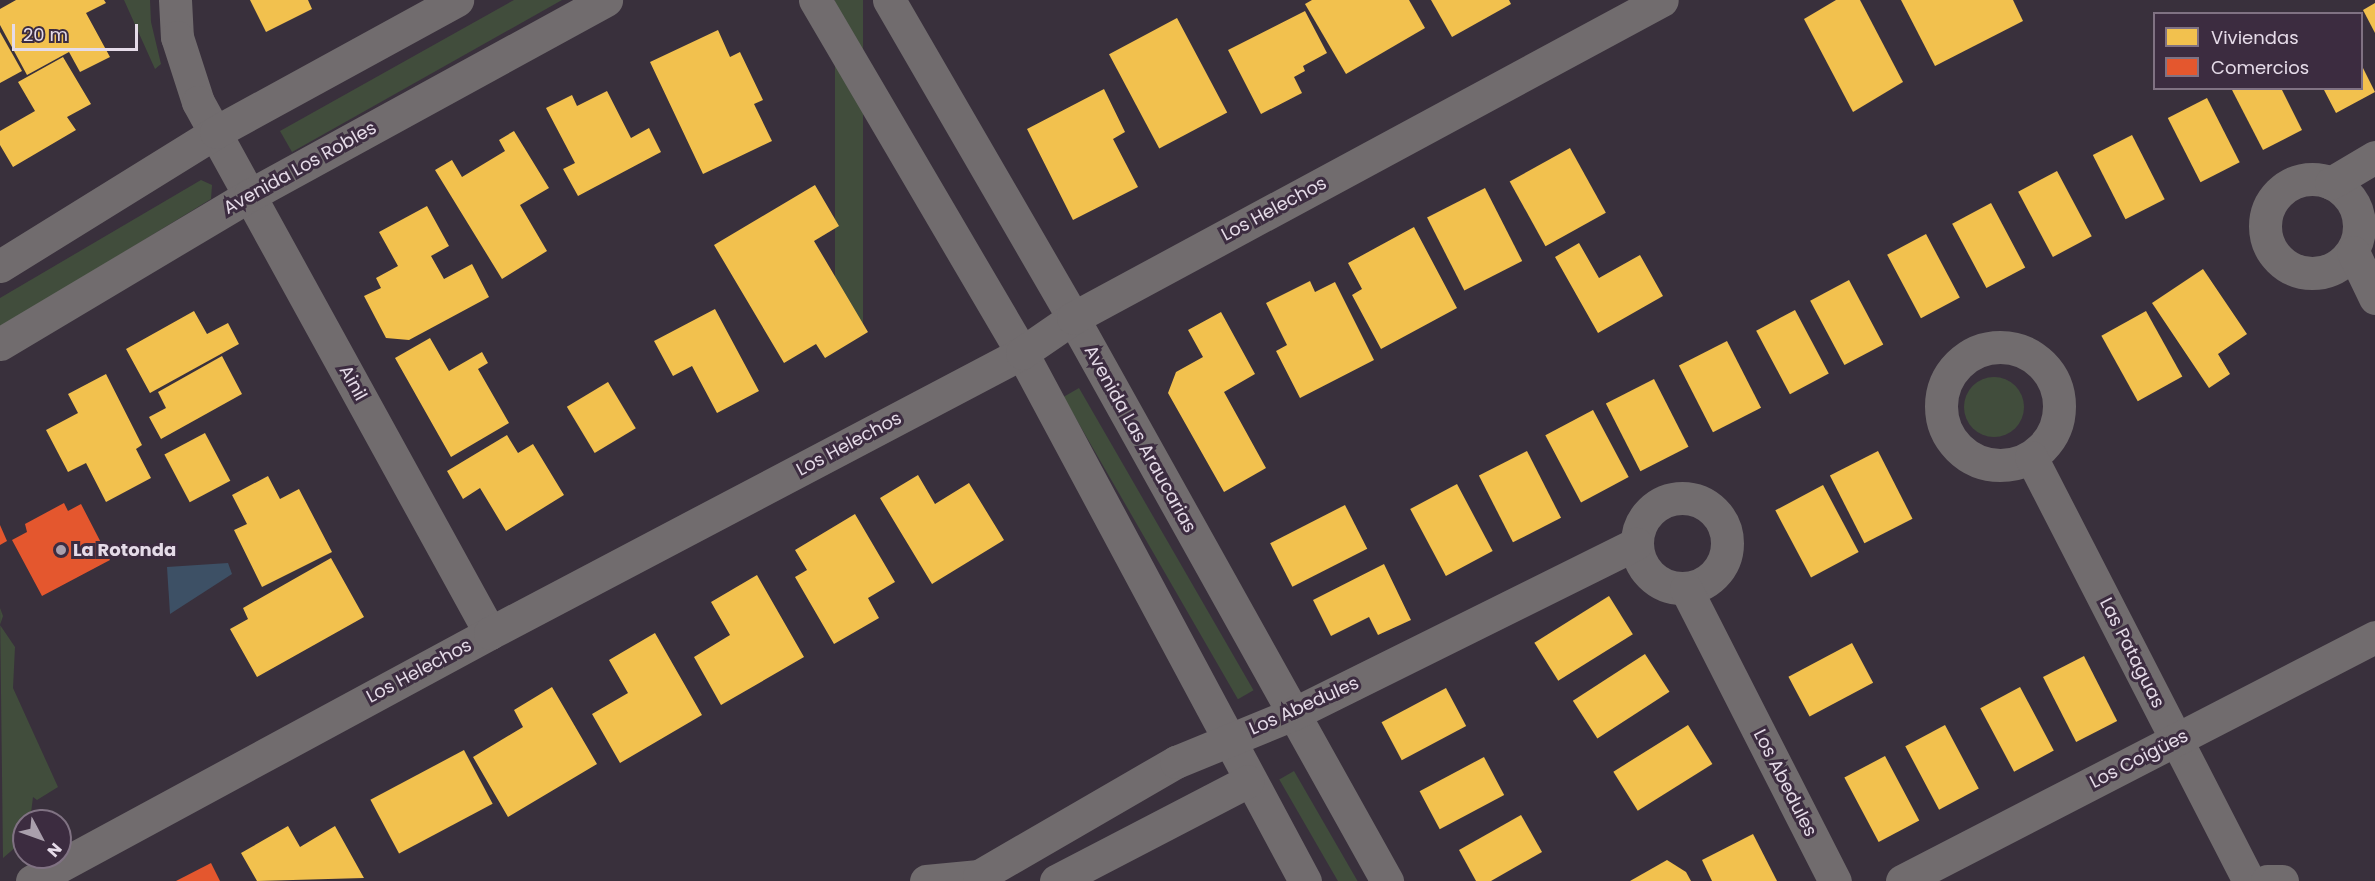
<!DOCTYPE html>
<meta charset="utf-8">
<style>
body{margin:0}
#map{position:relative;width:2375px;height:881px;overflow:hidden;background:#39303c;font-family:Poppins,sans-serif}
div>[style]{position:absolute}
.green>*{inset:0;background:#414d3c;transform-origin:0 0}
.round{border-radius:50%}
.water>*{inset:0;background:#3d5065}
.homes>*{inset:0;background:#f2c14e;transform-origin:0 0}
.shops>*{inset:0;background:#e4572e}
.minor>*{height:33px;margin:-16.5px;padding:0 16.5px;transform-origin:16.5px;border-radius:16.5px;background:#716c6e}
.minor>.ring{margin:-16.5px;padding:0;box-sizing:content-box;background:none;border:33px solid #716c6e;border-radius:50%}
.dots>*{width:16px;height:16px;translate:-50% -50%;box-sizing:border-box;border:3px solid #3c2c40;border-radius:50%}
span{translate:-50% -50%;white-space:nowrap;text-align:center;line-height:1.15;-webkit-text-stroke:6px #3c2c40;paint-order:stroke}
.street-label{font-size:18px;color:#e5dbe8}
.poi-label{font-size:18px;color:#e5dbe8;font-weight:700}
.left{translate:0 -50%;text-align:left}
.legend{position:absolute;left:2153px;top:12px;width:210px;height:78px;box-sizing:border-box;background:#3c2c40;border:2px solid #807283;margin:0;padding:8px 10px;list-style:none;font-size:18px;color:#e5dbe8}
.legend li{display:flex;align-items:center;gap:12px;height:30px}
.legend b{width:30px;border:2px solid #807283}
.north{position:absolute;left:12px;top:809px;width:60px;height:60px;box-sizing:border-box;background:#3c2c40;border:2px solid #807283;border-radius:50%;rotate:131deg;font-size:16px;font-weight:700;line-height:24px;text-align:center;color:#e5dbe8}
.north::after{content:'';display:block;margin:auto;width:21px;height:27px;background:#a99fac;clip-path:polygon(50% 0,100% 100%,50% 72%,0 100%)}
.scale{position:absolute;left:12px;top:24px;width:126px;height:27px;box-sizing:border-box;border:3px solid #e5dbe8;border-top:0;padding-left:8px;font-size:18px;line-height:21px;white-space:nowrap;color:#e5dbe8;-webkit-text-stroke:4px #3c2c40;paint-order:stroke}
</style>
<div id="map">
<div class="green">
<i style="clip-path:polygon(124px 0,150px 0,151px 22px,161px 64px,155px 69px)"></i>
<i style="clip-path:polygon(514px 0,562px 0,292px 152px,280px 131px)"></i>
<i style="left:835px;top:0;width:28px;height:325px"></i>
<i style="clip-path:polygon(201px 180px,212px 185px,211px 199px,0 328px,0 298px)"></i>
<i class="round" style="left:1964px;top:377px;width:60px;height:60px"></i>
<i style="left:1079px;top:388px;width:349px;height:18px;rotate:60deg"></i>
<i style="clip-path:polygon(0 608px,3px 616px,0 625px,15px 647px,13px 688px,58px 787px,37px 800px,33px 797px,30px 821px,24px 821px,24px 840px,3px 858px)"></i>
<i style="left:1294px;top:771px;width:127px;height:17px;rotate:60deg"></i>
</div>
<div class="water">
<i style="clip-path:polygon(228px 563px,232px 574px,170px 614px,167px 567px)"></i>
</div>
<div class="homes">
<i style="clip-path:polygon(16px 0,104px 0,106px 3px,86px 13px,110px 57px,80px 72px,69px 52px,27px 75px,0 25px,0 9px)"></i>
<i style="clip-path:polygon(250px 0,308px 0,312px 9px,266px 32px)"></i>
<i style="clip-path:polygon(1312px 0,1409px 0,1425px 28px,1346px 74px,1305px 4px)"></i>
<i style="clip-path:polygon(1431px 0,1509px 0,1511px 4px,1452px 37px)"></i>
<i style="clip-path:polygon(1836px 0,1860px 0,1903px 82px,1853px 112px,1804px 19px)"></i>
<i style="clip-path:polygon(1901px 0,2013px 0,2023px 21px,1935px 66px)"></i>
<i style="clip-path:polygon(2375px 3px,2375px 33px,2363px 10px)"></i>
<i style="clip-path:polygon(1305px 11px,1327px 53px,1303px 66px,1305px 71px,1294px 77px,1302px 93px,1261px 114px,1228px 50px)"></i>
<i style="left:1177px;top:18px;width:107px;height:77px;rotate:62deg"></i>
<i style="clip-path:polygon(718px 30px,730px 57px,740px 52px,763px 100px,754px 104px,772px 141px,703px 174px,650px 62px)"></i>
<i style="clip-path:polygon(0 32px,22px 71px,0 83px)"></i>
<i style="clip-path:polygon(63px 57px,91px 104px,67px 117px,76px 130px,13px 167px,0 145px,0 131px,35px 111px,18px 82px)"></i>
<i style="clip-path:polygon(2362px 66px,2375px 92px,2336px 113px,2323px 88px,2362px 88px)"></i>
<i style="clip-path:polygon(2231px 88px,2281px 88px,2302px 130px,2263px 150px)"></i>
<i style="clip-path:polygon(1104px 89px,1125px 132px,1113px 139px,1138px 187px,1073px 220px,1027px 129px)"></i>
<i style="clip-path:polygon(607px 91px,631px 138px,649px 128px,661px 152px,578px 196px,563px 169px,575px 163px,546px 108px,572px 95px,577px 106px)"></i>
<i style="left:2207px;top:98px;width:72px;height:44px;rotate:63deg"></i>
<i style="clip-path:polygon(514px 131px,549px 188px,520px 205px,547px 251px,502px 279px,435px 170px,452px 160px,462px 177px,505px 151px,499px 140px)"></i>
<i style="left:2132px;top:135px;width:72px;height:44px;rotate:63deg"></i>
<i style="left:1570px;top:148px;width:74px;height:69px;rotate:61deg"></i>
<i style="left:2057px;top:171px;width:74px;height:44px;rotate:62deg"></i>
<i style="clip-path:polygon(815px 185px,839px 226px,814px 241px,868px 332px,825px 358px,816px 344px,784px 363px,714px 245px)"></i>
<i style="left:1485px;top:188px;width:82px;height:65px;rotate:63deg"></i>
<i style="left:1991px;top:203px;width:73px;height:44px;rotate:62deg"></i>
<i style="clip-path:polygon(427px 206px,449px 246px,431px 256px,444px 279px,472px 264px,489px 297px,409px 340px,386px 338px,364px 296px,381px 288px,376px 278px,398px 266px,379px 232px)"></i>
<i style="clip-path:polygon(1414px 227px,1457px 308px,1381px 349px,1352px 295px,1362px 289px,1348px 263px)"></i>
<i style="left:1926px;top:234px;width:72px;height:44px;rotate:62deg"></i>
<i style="clip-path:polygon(1579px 243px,1599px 278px,1640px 255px,1663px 296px,1598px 333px,1555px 257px)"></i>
<i style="clip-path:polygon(2203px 269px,2247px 334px,2218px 354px,2230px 374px,2209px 388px,2152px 303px)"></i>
<i style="left:1849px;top:280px;width:73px;height:44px;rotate:62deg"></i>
<i style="clip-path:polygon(1310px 281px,1315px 292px,1335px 282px,1374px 360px,1300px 398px,1276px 351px,1287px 345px,1266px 303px)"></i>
<i style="clip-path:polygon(715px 309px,759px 391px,717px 413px,692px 366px,673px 376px,654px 341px)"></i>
<i style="left:1795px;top:310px;width:72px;height:44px;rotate:62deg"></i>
<i style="clip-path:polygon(194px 311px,207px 334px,228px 323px,239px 344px,150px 393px,126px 349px)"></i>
<i style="left:2146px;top:311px;width:75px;height:51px;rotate:61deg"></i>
<i style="clip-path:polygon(1221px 312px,1255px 374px,1224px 392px,1266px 468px,1224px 492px,1168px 393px,1176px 372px,1203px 357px,1188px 330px)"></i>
<i style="clip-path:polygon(430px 338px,449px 371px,482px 352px,488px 363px,478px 369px,509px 423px,451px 457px,395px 358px)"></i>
<i style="left:1727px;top:341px;width:75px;height:54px;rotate:63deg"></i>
<i style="clip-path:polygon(222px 356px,242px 394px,161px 439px,149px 417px,166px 408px,158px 392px)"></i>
<i style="clip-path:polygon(106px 374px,142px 445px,136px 449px,151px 478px,106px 502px,86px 463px,68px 472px,46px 430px,78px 413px,68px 394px)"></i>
<i style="left:1654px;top:379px;width:76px;height:54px;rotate:63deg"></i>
<i style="left:608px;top:382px;width:54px;height:48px;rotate:59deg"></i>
<i style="left:1593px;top:410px;width:76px;height:54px;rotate:62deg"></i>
<i style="left:205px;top:433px;width:54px;height:46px;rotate:62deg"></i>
<i style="clip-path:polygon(507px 435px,518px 453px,533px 444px,564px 495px,506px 531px,480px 488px,463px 499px,447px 471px)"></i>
<i style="left:1527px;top:451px;width:75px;height:54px;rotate:63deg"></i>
<i style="left:1878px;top:451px;width:76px;height:54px;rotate:63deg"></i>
<i style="clip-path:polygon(918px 475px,935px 504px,969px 483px,1004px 540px,932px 584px,880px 498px)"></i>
<i style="clip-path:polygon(268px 476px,280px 499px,299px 489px,332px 552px,262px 587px,234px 530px,247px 524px,232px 495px)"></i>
<i style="left:1457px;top:484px;width:76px;height:53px;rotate:62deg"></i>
<i style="left:1823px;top:485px;width:76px;height:54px;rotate:62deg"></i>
<i style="left:1345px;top:505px;width:49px;height:84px;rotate:63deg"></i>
<i style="clip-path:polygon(855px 514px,895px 582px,868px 598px,879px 618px,834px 644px,795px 577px,807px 570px,795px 550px)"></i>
<i style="clip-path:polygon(331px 558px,364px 617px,257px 677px,230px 629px,248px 619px,243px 608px)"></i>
<i style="clip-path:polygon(1384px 564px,1411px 620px,1378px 635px,1369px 617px,1331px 636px,1313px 600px)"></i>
<i style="clip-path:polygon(757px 575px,804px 657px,721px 705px,694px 657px,730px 635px,711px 602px)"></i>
<i style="left:1609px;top:596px;width:45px;height:88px;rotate:58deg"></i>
<i style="clip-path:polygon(655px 633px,702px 715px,620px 763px,592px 714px,628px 693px,609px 660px)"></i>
<i style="left:1852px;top:643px;width:45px;height:72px;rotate:62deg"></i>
<i style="left:1645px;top:654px;width:45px;height:86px;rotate:57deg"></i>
<i style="left:2084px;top:656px;width:73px;height:46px;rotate:63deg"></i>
<i style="clip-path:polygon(552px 687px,597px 764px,508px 817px,473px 757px,523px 727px,514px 710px)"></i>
<i style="left:2020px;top:687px;width:72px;height:45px;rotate:62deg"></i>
<i style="left:1446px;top:688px;width:43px;height:73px;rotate:62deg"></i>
<i style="left:1688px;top:725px;width:46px;height:88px;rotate:58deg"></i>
<i style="left:1945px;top:725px;width:72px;height:45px;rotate:62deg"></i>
<i style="left:464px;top:750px;width:61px;height:106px;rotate:62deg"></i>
<i style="left:1885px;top:756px;width:73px;height:46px;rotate:62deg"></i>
<i style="left:1484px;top:757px;width:43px;height:73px;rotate:62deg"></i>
<i style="clip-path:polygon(1521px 815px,1542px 852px,1491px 881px,1476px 881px,1459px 850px)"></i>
<i style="clip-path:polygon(288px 826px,300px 847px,335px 826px,364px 878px,257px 881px,241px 853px)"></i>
<i style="clip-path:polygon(1753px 834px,1777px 881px,1712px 881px,1702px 860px)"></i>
<i style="clip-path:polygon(1667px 860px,1686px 872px,1691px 881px,1630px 881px)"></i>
</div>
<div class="shops">
<i style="clip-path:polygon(64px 503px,68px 511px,81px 504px,110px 560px,42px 596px,12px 540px,27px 532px,25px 524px)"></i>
<i style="clip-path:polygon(0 525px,7px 541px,0 545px)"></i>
<i style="clip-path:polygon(211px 863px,220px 881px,176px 881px)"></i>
</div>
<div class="minor">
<i style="left:175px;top:0;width:37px;rotate:87deg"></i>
<i style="left:177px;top:37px;width:68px;rotate:72.1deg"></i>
<i style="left:198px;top:102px;width:606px;rotate:61.19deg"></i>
<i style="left:815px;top:0;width:409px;rotate:59.6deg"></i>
<i style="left:1022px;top:353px;width:599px;rotate:61.81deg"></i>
<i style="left:889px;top:0;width:367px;rotate:59.9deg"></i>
<i style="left:1073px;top:318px;width:645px;rotate:60.85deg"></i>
<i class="ring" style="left:2265px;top:179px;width:61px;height:61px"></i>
<i style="left:2331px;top:183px;width:51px;rotate:-30.6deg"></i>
<i style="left:2353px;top:252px;width:51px;rotate:64.4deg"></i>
<i style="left:0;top:266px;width:254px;rotate:-31.8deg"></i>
<i style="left:216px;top:132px;width:275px;rotate:-28.7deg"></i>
<i style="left:0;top:344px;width:291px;rotate:-30.8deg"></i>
<i style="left:250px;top:195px;width:406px;rotate:-28.7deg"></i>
<i class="ring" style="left:1941px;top:347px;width:85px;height:85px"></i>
<i style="left:2031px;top:457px;width:477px;rotate:62.8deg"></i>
<i class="ring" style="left:1637px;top:498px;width:57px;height:57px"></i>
<i style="left:1686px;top:589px;width:328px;rotate:63deg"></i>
<i style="left:32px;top:881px;width:521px;rotate:-28.43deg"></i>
<i style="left:490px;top:633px;width:601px;rotate:-27.76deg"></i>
<i style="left:1022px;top:353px;width:62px;rotate:-34.5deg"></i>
<i style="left:1073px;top:318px;width:669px;rotate:-28.36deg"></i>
<i style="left:926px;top:881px;width:53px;rotate:-5.4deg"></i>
<i style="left:979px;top:876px;width:228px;rotate:-30.1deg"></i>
<i style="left:1176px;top:762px;width:126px;rotate:-22.3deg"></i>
<i style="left:1293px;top:714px;width:383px;rotate:-26.4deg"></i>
<i style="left:1056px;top:881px;width:216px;rotate:-27.5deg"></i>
<i style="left:1902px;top:881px;width:532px;rotate:-27.29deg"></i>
<i style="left:2267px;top:881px;width:15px"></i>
</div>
<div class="dots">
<i style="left:61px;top:550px;background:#a99fac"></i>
</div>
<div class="street-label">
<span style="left:300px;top:168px;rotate:-29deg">Avenida Los Robles</span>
<span style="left:1274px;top:209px;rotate:-28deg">Los Helechos</span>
<span style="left:353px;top:383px;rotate:61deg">Ainil</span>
<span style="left:1140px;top:439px;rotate:61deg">Avenida Las Araucarias</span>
<span style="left:849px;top:444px;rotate:-28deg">Los Helechos</span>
<span style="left:2132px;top:653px;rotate:63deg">Las Pataguas</span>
<span style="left:419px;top:671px;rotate:-28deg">Los Helechos</span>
<span style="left:1304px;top:706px;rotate:-24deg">Los Abedules</span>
<span style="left:2139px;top:759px;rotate:-27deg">Los Coigües</span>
<span style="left:1785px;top:783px;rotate:63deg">Los Abedules</span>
</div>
<div class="poi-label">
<span class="left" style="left:73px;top:550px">La Rotonda</span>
</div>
<ul class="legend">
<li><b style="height:16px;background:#f2c14e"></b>Viviendas</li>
<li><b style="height:16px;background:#e4572e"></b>Comercios</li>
</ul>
<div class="north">N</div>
<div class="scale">20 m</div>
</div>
